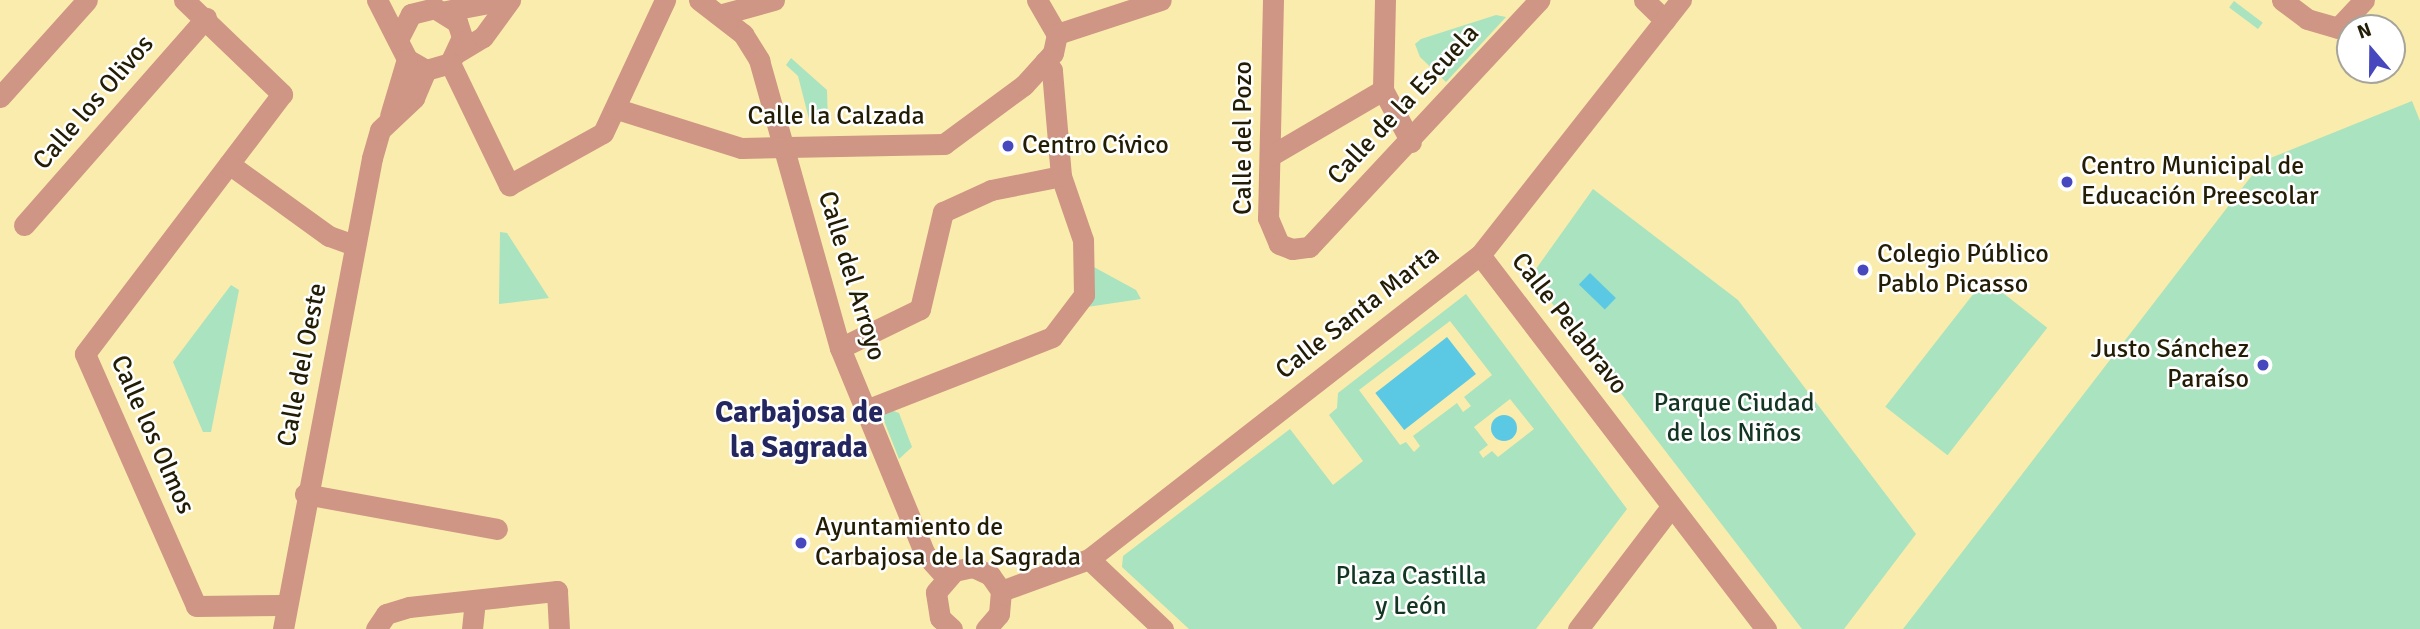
<!DOCTYPE html>
<meta charset="utf-8">
<style>
body{margin:0}
#map{position:relative;width:2420px;height:629px;overflow:hidden;background:#faecad;font-family:Signika,sans-serif}
div>[style]{position:absolute}
.green>*{inset:0;background:#a9e3bf;transform-origin:0 0}
.water>*{inset:0;background:#5cc9e4;transform-origin:0 0}
.round{border-radius:50%}
.minor>*{height:21px;margin:-10.5px;padding:0 10.5px;transform-origin:10.5px;border-radius:10.5px;background:#cf9585}
.dots>*{width:19px;height:19px;translate:-50% -50%;box-sizing:border-box;border:4px solid #fff;border-radius:50%}
span{translate:-50% -50%;white-space:nowrap;text-align:center;line-height:1.15;-webkit-text-stroke:5px #fff;paint-order:stroke}
.street-label{font-size:26px;color:#231d05}
.poi-label{font-size:26px;color:#231d05}
.left{translate:0 -50%;text-align:left}
.right{translate:-100% -50%;text-align:right}
.park-label{font-size:26px;color:#133623}
.quarter-label{font-size:30px;color:#23265f;font-weight:700}
.north{position:absolute;left:2336px;top:14px;width:70px;height:70px;box-sizing:border-box;background:#fff;border:2px solid #a7a59b;border-radius:50%;rotate:340deg;font-size:19px;font-weight:700;line-height:28px;text-align:center;color:#231d05}
.north::after{content:'';display:block;margin:auto;width:24px;height:32px;background:#4748be;clip-path:polygon(50% 0,100% 100%,50% 72%,0 100%)}
</style>
<div id="map">
<div class="green">
<i style="left:2234px;top:1px;width:36px;height:8px;rotate:37deg"></i>
<i style="clip-path:polygon(1496px 15px,1506px 17px,1446px 82px,1420px 57px,1415px 44px,1421px 39px)"></i>
<i style="clip-path:polygon(791px 58px,827px 90px,828px 126px,810px 123px,798px 76px,786px 65px)"></i>
<i style="clip-path:polygon(2412px 101px,2420px 121px,2420px 629px,1903px 629px,2263px 161px)"></i>
<i style="clip-path:polygon(1593px 189px,1738px 300px,1916px 534px,1844px 629px,1802px 629px,1531px 276px)"></i>
<i style="clip-path:polygon(500px 232px,507px 233px,549px 298px,499px 304px)"></i>
<i style="clip-path:polygon(1092px 266px,1136px 290px,1141px 299px,1087px 307px)"></i>
<i style="left:1985px;top:279px;width:79px;height:162px;rotate:38deg"></i>
<i style="clip-path:polygon(231px 285px,239px 290px,211px 432px,203px 432px,173px 362px)"></i>
<i style="clip-path:polygon(evenodd,1466px 294px,1627px 509px,1536px 629px,1189px 629px,1122px 567px,1123px 556px,1290px 429px,1333px 485px,1363px 461px,1329px 415px,1337px 408px,1338px 393px,1466px 294px,1450px 321px,1492px 375px,1464px 397px,1471px 406px,1463px 412px,1457px 403px,1413px 436px,1420px 446px,1414px 452px,1406px 442px,1400px 445px,1359px 390px,1450px 321px,1466px 294px,1510px 399px,1534px 429px,1498px 457px,1492px 451px,1483px 458px,1479px 452px,1488px 445px,1474px 427px,1510px 399px)"></i>
<i style="clip-path:polygon(891px 410px,899px 413px,912px 447px,899px 459px,881px 413px)"></i>
</div>
<div class="water">
<i style="left:1590px;top:273px;width:36px;height:16px;rotate:44deg"></i>
<i style="left:1447px;top:337px;width:47px;height:91px;rotate:52deg"></i>
<i class="round" style="left:1491px;top:415px;width:26px;height:26px"></i>
</div>
<div class="minor">
<i style="left:184px;top:0;width:136px;rotate:43.8deg"></i>
<i style="left:282px;top:94px;width:326px;rotate:127.2deg"></i>
<i style="left:85px;top:354px;width:275px;rotate:66.2deg"></i>
<i style="left:196px;top:606px;width:86px;rotate:-0.7deg"></i>
<i style="left:377px;top:0;width:66px;rotate:63deg"></i>
<i style="left:407px;top:59px;width:22px;rotate:30deg"></i>
<i style="left:426px;top:70px;width:25px;rotate:-16deg"></i>
<i style="left:450px;top:63px;width:29px;rotate:-65deg"></i>
<i style="left:462px;top:37px;width:16px;rotate:-108deg"></i>
<i style="left:457px;top:22px;width:26px;rotate:-148deg"></i>
<i style="left:435px;top:8px;width:25px;rotate:166deg"></i>
<i style="left:411px;top:14px;width:27px;rotate:117deg"></i>
<i style="left:699px;top:0;width:56px;rotate:37.7deg"></i>
<i style="left:743px;top:34px;width:31px;rotate:58deg"></i>
<i style="left:759px;top:60px;width:299px;rotate:74.3deg"></i>
<i style="left:840px;top:348px;width:223px;rotate:67.6deg"></i>
<i style="left:925px;top:554px;width:31px;rotate:48deg"></i>
<i style="left:1037px;top:0;width:39px;rotate:60deg"></i>
<i style="left:1273px;top:0;width:218px;rotate:91.3deg"></i>
<i style="left:1268px;top:218px;width:28px;rotate:67deg"></i>
<i style="left:1279px;top:244px;width:14px;rotate:21deg"></i>
<i style="left:1292px;top:249px;width:17px;rotate:-7deg"></i>
<i style="left:1309px;top:247px;width:338px;rotate:-47deg"></i>
<i style="left:1385px;top:0;width:90px;rotate:91.3deg"></i>
<i style="left:1383px;top:90px;width:59px;rotate:61.7deg"></i>
<i style="left:1644px;top:0;width:29px;rotate:44deg"></i>
<i style="left:2282px;top:0;width:31px;rotate:37deg"></i>
<i style="left:2307px;top:19px;width:32px;rotate:16deg"></i>
<i style="left:2338px;top:28px;width:38px;rotate:-47deg"></i>
<i style="left:446px;top:11px;width:60px;rotate:-10.6deg"></i>
<i style="left:719px;top:15px;width:57px;rotate:-15.3deg"></i>
<i style="left:1057px;top:34px;width:109px;rotate:-18.1deg"></i>
<i style="left:458px;top:52px;width:29px;rotate:-31deg"></i>
<i style="left:483px;top:37px;width:46px;rotate:-53.9deg"></i>
<i style="left:450px;top:63px;width:136px;rotate:64.2deg"></i>
<i style="left:509px;top:185px;width:107px;rotate:-29deg"></i>
<i style="left:603px;top:133px;width:147px;rotate:-65deg"></i>
<i style="left:0;top:97px;width:130px;rotate:-48.1deg"></i>
<i style="left:617px;top:109px;width:130px;rotate:17.5deg"></i>
<i style="left:741px;top:148px;width:203px;rotate:-1.1deg"></i>
<i style="left:944px;top:144px;width:99px;rotate:-36.4deg"></i>
<i style="left:1024px;top:85px;width:43px;rotate:-47.8deg"></i>
<i style="left:1053px;top:53px;width:19px;rotate:-78deg"></i>
<i style="left:390px;top:116px;width:59px;rotate:-73.4deg"></i>
<i style="left:1270px;top:156px;width:131px;rotate:-30.3deg"></i>
<i style="left:229px;top:164px;width:123px;rotate:35.8deg"></i>
<i style="left:329px;top:236px;width:27px;rotate:20deg"></i>
<i style="left:24px;top:225px;width:276px;rotate:-48.7deg"></i>
<i style="left:1480px;top:255px;width:471px;rotate:52.6deg"></i>
<i style="left:840px;top:348px;width:89px;rotate:-26deg"></i>
<i style="left:920px;top:309px;width:100px;rotate:-76.7deg"></i>
<i style="left:943px;top:212px;width:53px;rotate:-24.6deg"></i>
<i style="left:991px;top:190px;width:71px;rotate:-11.3deg"></i>
<i style="left:866px;top:410px;width:200px;rotate:-21.4deg"></i>
<i style="left:1052px;top:337px;width:53px;rotate:-52.7deg"></i>
<i style="left:1084px;top:295px;width:55px;rotate:-91deg"></i>
<i style="left:1083px;top:240px;width:68px;rotate:-109deg"></i>
<i style="left:1061px;top:176px;width:106px;rotate:-94.9deg"></i>
<i style="left:1052px;top:70px;width:11px;rotate:-131deg"></i>
<i style="left:305px;top:494px;width:195px;rotate:10.3deg"></i>
<i style="left:1089px;top:559px;width:102px;rotate:43.4deg"></i>
<i style="left:1001px;top:591px;width:94px;rotate:-20deg"></i>
<i style="left:1089px;top:559px;width:495px;rotate:-37.9deg"></i>
<i style="left:1480px;top:255px;width:325px;rotate:-51.8deg"></i>
<i style="left:283px;top:629px;width:479px;rotate:-79.3deg"></i>
<i style="left:372px;top:158px;width:29px;rotate:-74deg"></i>
<i style="left:380px;top:130px;width:47px;rotate:-43.3deg"></i>
<i style="left:414px;top:98px;width:30px;rotate:-67deg"></i>
<i style="left:376px;top:629px;width:18px;rotate:-56deg"></i>
<i style="left:386px;top:614px;width:24px;rotate:-17deg"></i>
<i style="left:409px;top:607px;width:149px;rotate:-6.2deg"></i>
<i style="left:557px;top:591px;width:38px;rotate:87deg"></i>
<i style="left:472px;top:629px;width:29px;rotate:-84deg"></i>
<i style="left:952px;top:629px;width:16px;rotate:-137deg"></i>
<i style="left:940px;top:618px;width:26px;rotate:-99deg"></i>
<i style="left:936px;top:592px;width:28px;rotate:-49deg"></i>
<i style="left:954px;top:571px;width:19px;rotate:-12deg"></i>
<i style="left:973px;top:567px;width:19px;rotate:25deg"></i>
<i style="left:990px;top:575px;width:19px;rotate:55deg"></i>
<i style="left:1001px;top:591px;width:23px;rotate:95deg"></i>
<i style="left:999px;top:614px;width:20px;rotate:131deg"></i>
<i style="left:1578px;top:629px;width:153px;rotate:-52.7deg"></i>
</div>
<div class="dots">
<i style="left:1008px;top:146px;background:#4748be"></i>
<i style="left:2067px;top:182px;background:#4748be"></i>
<i style="left:1863px;top:270px;background:#4748be"></i>
<i style="left:2263px;top:365px;background:#4748be"></i>
<i style="left:801px;top:543px;background:#4748be"></i>
</div>
<div class="street-label">
<span style="left:94px;top:103px;rotate:-49deg">Calle los Olivos</span>
<span style="left:1404px;top:105px;rotate:-47deg">Calle de la Escuela</span>
<span style="left:836px;top:117px">Calle la Calzada</span>
<span style="left:1244px;top:138px;rotate:-90deg">Calle del Pozo</span>
<span style="left:851px;top:276px;rotate:73deg">Calle del Arroyo</span>
<span style="left:1358px;top:313px;rotate:-38deg">Calle Santa Marta</span>
<span style="left:1569px;top:324px;rotate:52deg">Calle Pelabravo</span>
<span style="left:303px;top:365px;rotate:-79deg">Calle del Oeste</span>
<span style="left:152px;top:435px;rotate:66deg">Calle los Olmos</span>
</div>
<div class="poi-label">
<span class="left" style="left:1022px;top:146px">Centro Cívico</span>
<span class="left" style="left:2081px;top:182px">Centro Municipal de<br>Educación Preescolar</span>
<span class="left" style="left:1877px;top:270px">Colegio Público<br>Pablo Picasso</span>
<span class="right" style="left:2249px;top:365px">Justo Sánchez<br>Paraíso</span>
<span class="left" style="left:815px;top:543px">Ayuntamiento de<br>Carbajosa de la Sagrada</span>
</div>
<div class="park-label">
<span style="left:1734px;top:419px">Parque Ciudad<br>de los Niños</span>
<span style="left:1411px;top:592px">Plaza Castilla<br>y León</span>
</div>
<div class="quarter-label">
<span style="left:799px;top:430px">Carbajosa de<br>la Sagrada</span>
</div>
<div class="north">N</div>
</div>
